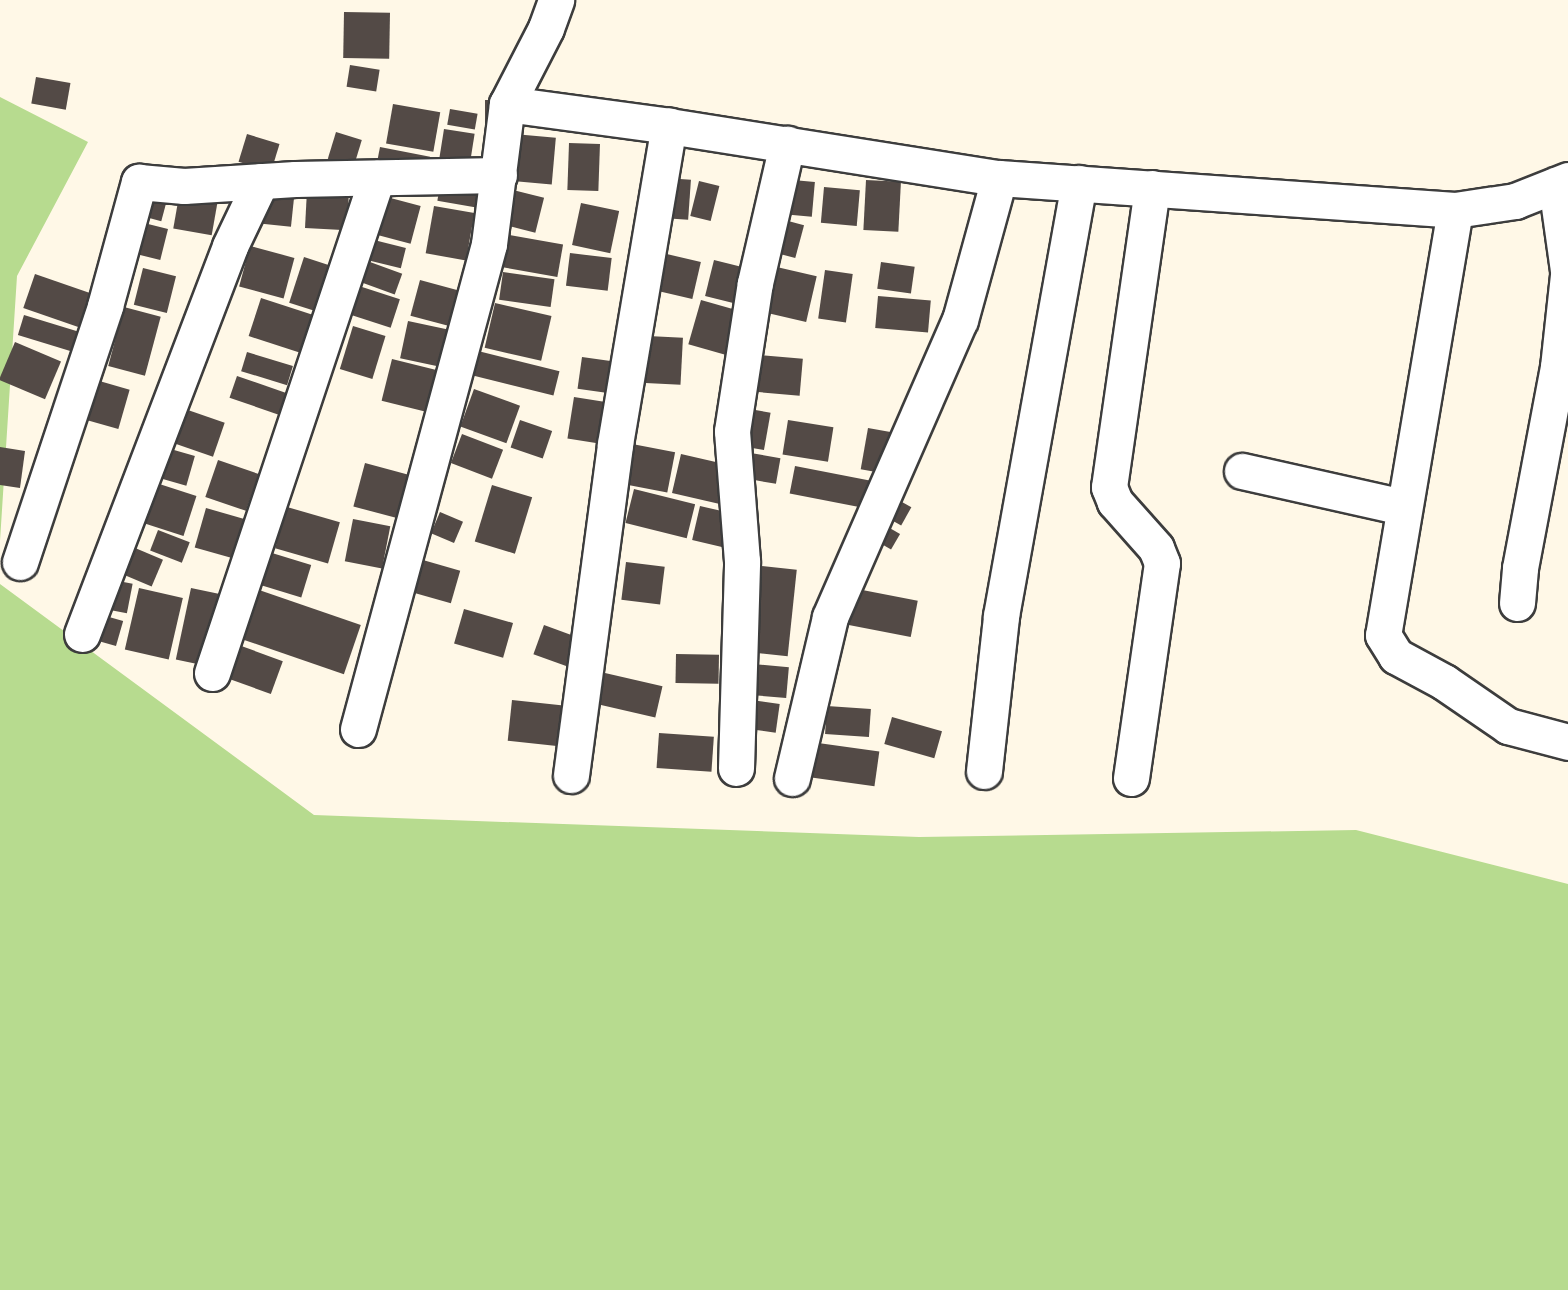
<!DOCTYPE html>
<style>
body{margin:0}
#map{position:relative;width:1568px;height:1290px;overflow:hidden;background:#fff8e7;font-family:Bitter,serif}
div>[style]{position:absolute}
.forest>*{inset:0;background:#b7db8f}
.building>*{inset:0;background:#534a46;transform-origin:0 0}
.roads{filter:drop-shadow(2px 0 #3d3d3d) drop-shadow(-2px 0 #3d3d3d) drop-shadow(0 2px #3d3d3d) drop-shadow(0 -2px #3d3d3d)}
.minor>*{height:35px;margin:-17.5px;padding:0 17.5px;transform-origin:17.5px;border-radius:17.5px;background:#fff}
span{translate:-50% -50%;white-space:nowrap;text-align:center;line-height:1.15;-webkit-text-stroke:7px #fff;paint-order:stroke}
</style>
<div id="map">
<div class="forest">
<i style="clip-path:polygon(0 97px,88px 142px,17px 276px,0 541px)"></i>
<i style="clip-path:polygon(0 584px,314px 815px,919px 837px,1356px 830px,1568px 884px,1568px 1290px,0 1290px)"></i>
</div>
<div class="building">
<i style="left:344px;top:12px;width:46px;height:46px;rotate:1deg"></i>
<i style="left:350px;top:65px;width:30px;height:22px;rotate:9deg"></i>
<i style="left:36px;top:77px;width:35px;height:27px;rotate:10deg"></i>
<i style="left:485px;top:100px;width:15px;height:29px"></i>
<i style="left:393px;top:104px;width:48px;height:40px;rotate:10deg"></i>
<i style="left:450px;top:109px;width:28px;height:16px;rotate:10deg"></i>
<i style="left:444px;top:129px;width:31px;height:32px;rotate:9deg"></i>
<i style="left:336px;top:132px;width:27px;height:28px;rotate:17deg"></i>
<i style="left:247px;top:134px;width:34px;height:29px;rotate:17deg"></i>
<i style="left:514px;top:134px;width:42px;height:47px;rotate:5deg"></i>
<i style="left:569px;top:143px;width:31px;height:47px;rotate:2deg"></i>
<i style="left:380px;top:147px;width:51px;height:16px;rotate:11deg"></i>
<i style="left:665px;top:178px;width:26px;height:40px;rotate:4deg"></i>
<i style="left:782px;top:179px;width:33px;height:35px;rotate:5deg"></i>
<i style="left:441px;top:180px;width:41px;height:21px;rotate:10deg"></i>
<i style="left:866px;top:180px;width:35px;height:50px;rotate:3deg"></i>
<i style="left:699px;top:181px;width:21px;height:36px;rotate:14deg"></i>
<i style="left:266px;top:187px;width:29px;height:37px;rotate:6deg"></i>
<i style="left:824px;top:187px;width:36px;height:36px;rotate:5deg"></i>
<i style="left:307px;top:190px;width:42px;height:38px;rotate:3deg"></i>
<i style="left:513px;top:190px;width:32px;height:36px;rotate:14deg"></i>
<i style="left:145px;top:193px;width:23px;height:23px;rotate:15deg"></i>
<i style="left:179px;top:196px;width:39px;height:33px;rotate:10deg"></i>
<i style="left:383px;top:196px;width:39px;height:39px;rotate:15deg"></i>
<i style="left:581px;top:203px;width:39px;height:43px;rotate:12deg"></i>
<i style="left:434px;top:206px;width:41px;height:48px;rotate:10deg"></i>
<i style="left:777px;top:218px;width:28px;height:34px;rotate:15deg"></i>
<i style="left:136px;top:221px;width:33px;height:32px;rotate:14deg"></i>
<i style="left:504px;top:234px;width:60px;height:33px;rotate:10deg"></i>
<i style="left:370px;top:239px;width:37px;height:21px;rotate:14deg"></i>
<i style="left:250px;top:246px;width:46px;height:42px;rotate:15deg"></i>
<i style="left:658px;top:252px;width:44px;height:38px;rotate:13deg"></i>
<i style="left:570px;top:253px;width:42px;height:33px;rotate:7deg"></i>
<i style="left:304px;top:257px;width:29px;height:48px;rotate:18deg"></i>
<i style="left:359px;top:258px;width:46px;height:22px;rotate:20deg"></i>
<i style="left:714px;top:260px;width:30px;height:37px;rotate:14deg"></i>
<i style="left:881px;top:262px;width:34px;height:27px;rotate:8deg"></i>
<i style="left:768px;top:265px;width:50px;height:47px;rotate:13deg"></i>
<i style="left:143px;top:268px;width:34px;height:38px;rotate:14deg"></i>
<i style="left:825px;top:270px;width:28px;height:49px;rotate:8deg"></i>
<i style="left:503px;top:272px;width:52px;height:28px;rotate:8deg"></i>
<i style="left:35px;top:274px;width:68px;height:36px;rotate:19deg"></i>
<i style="left:420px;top:280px;width:43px;height:37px;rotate:15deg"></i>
<i style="left:359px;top:286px;width:43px;height:30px;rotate:18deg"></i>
<i style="left:878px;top:296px;width:53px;height:32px;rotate:5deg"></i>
<i style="left:261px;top:298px;width:55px;height:40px;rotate:18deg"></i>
<i style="left:701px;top:300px;width:43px;height:46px;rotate:16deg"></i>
<i style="left:495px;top:303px;width:58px;height:46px;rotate:13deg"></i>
<i style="left:124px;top:307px;width:38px;height:61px;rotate:15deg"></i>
<i style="left:24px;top:315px;width:59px;height:21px;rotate:17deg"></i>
<i style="left:408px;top:321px;width:48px;height:38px;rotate:12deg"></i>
<i style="left:353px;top:326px;width:34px;height:45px;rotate:17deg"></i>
<i style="left:648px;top:336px;width:35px;height:47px;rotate:3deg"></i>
<i style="left:15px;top:342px;width:50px;height:41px;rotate:23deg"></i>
<i style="left:478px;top:351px;width:84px;height:25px;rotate:14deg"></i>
<i style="left:247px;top:352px;width:48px;height:20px;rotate:17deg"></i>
<i style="left:759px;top:355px;width:44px;height:37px;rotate:5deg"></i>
<i style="left:582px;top:357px;width:36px;height:32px;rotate:8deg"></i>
<i style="left:392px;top:359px;width:54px;height:43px;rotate:14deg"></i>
<i style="left:237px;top:376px;width:52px;height:23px;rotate:19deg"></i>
<i style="left:96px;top:380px;width:35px;height:41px;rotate:16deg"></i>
<i style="left:474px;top:389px;width:49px;height:40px;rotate:20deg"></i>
<i style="left:574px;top:397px;width:32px;height:42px;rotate:9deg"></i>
<i style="left:744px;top:408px;width:27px;height:38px;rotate:10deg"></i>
<i style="left:185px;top:409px;width:42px;height:36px;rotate:19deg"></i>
<i style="left:520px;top:420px;width:34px;height:29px;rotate:19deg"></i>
<i style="left:788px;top:420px;width:46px;height:35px;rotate:9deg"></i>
<i style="left:868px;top:428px;width:27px;height:42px;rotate:10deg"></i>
<i style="left:462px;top:434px;width:44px;height:31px;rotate:21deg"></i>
<i style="left:627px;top:443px;width:49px;height:41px;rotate:11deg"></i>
<i style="clip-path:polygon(0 447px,25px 451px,20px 488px,0 485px)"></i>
<i style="left:167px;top:448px;width:29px;height:31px;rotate:16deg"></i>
<i style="left:745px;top:452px;width:36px;height:26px;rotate:10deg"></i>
<i style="left:681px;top:454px;width:49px;height:40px;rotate:13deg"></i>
<i style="left:218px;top:460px;width:43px;height:39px;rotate:19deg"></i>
<i style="left:365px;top:463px;width:46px;height:45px;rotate:15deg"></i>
<i style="left:795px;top:466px;width:76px;height:28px;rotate:11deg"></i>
<i style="left:147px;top:480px;width:52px;height:42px;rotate:18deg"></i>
<i style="left:492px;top:485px;width:42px;height:59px;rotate:17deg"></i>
<i style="left:634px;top:489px;width:63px;height:35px;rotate:14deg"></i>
<i style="left:893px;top:497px;width:21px;height:21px;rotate:29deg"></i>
<i style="left:700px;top:506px;width:36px;height:35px;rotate:13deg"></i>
<i style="left:287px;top:507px;width:55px;height:43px;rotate:16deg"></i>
<i style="left:206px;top:508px;width:47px;height:41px;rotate:16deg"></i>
<i style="left:440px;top:512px;width:25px;height:23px;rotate:23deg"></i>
<i style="left:353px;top:519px;width:38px;height:43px;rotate:11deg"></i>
<i style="left:881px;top:523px;width:22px;height:18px;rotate:30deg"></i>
<i style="left:158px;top:530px;width:34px;height:22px;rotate:21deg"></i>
<i style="left:128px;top:545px;width:38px;height:29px;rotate:23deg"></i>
<i style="left:272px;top:553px;width:41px;height:34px;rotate:17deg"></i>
<i style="left:416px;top:558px;width:46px;height:34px;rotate:16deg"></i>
<i style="left:626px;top:562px;width:39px;height:38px;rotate:7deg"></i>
<i style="left:752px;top:565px;width:45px;height:87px;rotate:6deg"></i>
<i style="left:113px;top:580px;width:20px;height:30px;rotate:11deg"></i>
<i style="left:139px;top:588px;width:45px;height:63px;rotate:13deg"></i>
<i style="left:191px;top:588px;width:33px;height:73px;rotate:12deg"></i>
<i style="left:253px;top:588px;width:114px;height:52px;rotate:19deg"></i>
<i style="left:852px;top:588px;width:67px;height:37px;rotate:11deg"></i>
<i style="left:464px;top:609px;width:51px;height:36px;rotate:16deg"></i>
<i style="left:102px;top:615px;width:22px;height:26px;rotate:16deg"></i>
<i style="left:544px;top:625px;width:37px;height:31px;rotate:20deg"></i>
<i style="left:233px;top:643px;width:53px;height:35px;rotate:20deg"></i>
<i style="left:676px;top:654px;width:43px;height:29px;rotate:1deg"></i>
<i style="left:753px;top:664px;width:36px;height:31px;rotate:5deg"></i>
<i style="left:605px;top:673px;width:59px;height:32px;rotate:13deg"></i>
<i style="left:512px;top:700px;width:54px;height:41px;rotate:6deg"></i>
<i style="left:751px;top:700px;width:29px;height:29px;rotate:8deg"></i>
<i style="left:827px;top:706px;width:44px;height:28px;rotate:4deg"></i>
<i style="left:892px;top:717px;width:52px;height:28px;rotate:16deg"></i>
<i style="left:659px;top:733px;width:55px;height:35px;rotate:4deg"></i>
<i style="left:811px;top:742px;width:69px;height:35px;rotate:8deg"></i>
</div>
<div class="roads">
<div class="minor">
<i style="left:507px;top:104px;width:163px;rotate:7.7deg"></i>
<i style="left:669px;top:126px;width:334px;rotate:9deg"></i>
<i style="left:999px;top:178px;width:457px;rotate:4deg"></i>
<i style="left:1455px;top:210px;width:61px;rotate:-8.5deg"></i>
<i style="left:1515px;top:201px;width:57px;rotate:-21.6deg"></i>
<i style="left:1556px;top:185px;width:86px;rotate:82deg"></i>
<i style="left:1455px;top:210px;width:431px;rotate:99.6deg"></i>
<i style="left:1383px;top:635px;width:25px;rotate:58deg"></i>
<i style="left:1396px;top:656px;width:55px;rotate:28.4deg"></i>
<i style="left:1444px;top:682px;width:78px;rotate:34.5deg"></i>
<i style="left:1508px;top:726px;width:62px;rotate:14.9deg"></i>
<i style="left:1242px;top:471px;width:165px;rotate:12.6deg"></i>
<i style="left:20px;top:562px;width:270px;rotate:-71.6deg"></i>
<i style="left:105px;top:306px;width:129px;rotate:-74.7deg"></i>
<i style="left:139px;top:182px;width:45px;rotate:5.1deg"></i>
<i style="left:184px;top:186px;width:111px;rotate:-3.6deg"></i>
<i style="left:295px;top:179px;width:204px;rotate:-1.1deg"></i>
<i style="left:1517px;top:603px;width:35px;rotate:-85deg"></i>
<i style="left:1520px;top:568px;width:205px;rotate:-79.3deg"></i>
<i style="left:1558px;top:367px;width:93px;rotate:-83.8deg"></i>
<i style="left:82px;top:634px;width:415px;rotate:-69.1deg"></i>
<i style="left:230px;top:246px;width:72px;rotate:-64.5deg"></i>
<i style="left:212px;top:673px;width:522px;rotate:-71.57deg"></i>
<i style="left:358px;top:729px;width:502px;rotate:-74.88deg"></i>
<i style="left:489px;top:244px;width:141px;rotate:-82.7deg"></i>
<i style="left:507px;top:104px;width:85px;rotate:-62.8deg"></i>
<i style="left:546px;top:28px;width:30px;rotate:-70deg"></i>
<i style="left:736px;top:768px;width:207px;rotate:-88.3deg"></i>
<i style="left:742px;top:561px;width:130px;rotate:-94.4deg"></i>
<i style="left:732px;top:431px;width:150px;rotate:-81.2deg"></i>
<i style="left:755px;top:283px;width:143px;rotate:-77deg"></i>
<i style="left:984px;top:771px;width:156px;rotate:-83.7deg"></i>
<i style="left:1001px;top:616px;width:440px;rotate:-79.8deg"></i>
<i style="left:571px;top:775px;width:334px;rotate:-82.4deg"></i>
<i style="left:615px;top:444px;width:323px;rotate:-80.4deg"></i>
<i style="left:792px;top:778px;width:165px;rotate:-76.7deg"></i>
<i style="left:830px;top:617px;width:324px;rotate:-66.4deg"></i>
<i style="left:960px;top:320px;width:147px;rotate:-74.6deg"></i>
<i style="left:1131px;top:778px;width:217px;rotate:-81.8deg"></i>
<i style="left:1162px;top:563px;width:16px;rotate:-112deg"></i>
<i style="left:1156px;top:548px;width:62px;rotate:-131.7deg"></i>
<i style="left:1115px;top:502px;width:16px;rotate:-112deg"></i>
<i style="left:1109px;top:487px;width:302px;rotate:-81.8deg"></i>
</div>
</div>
</div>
